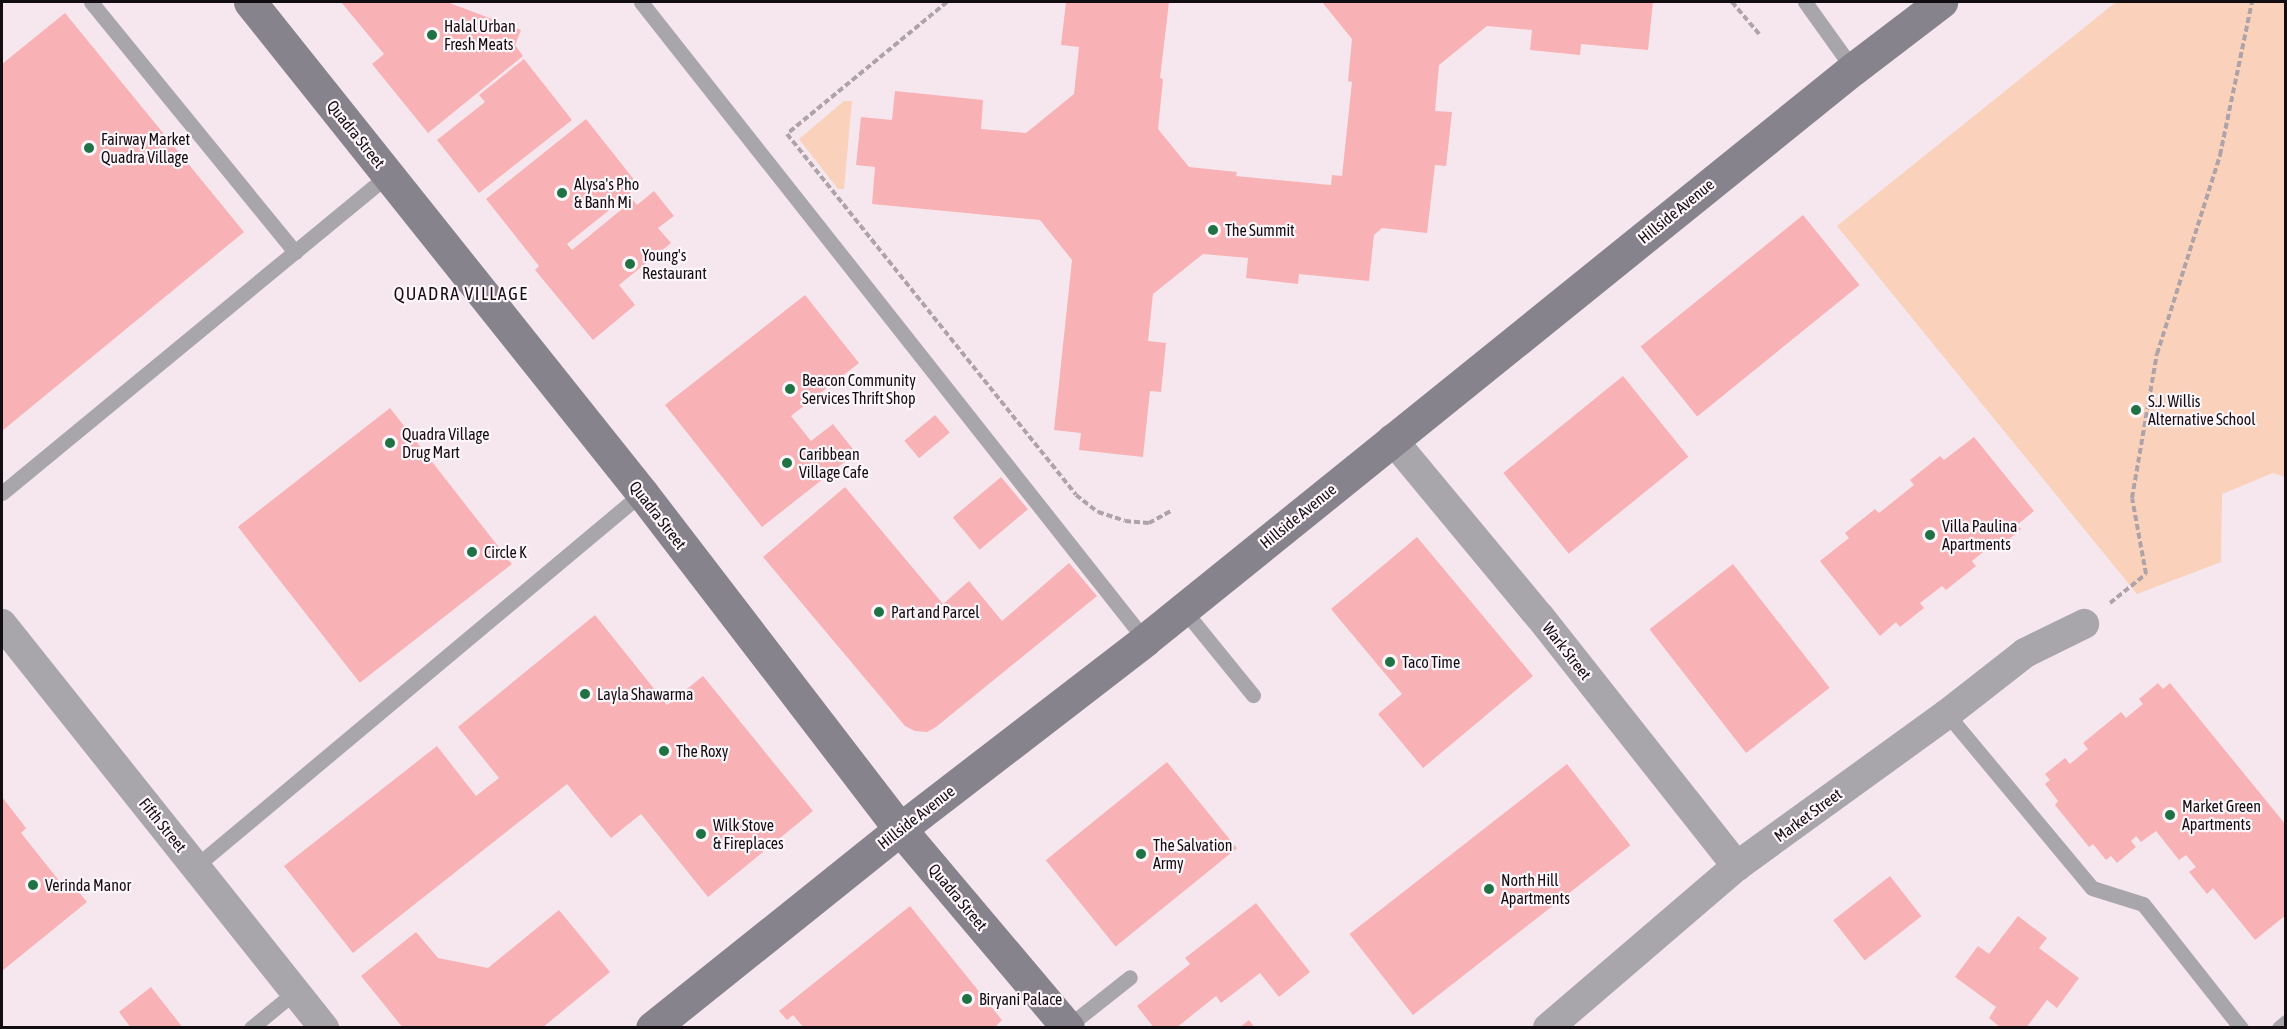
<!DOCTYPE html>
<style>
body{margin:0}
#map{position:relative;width:2287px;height:1029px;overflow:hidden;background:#f6e7ef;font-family:"Asap Condensed",sans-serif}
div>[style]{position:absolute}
.green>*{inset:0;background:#fad1ba}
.building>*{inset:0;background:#f8b2b5;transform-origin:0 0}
.path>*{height:4px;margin-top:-2px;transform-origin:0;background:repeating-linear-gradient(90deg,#afa3aa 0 6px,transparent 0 9px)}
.service>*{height:15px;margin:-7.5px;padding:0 7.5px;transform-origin:7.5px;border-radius:7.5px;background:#a8a5ab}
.minor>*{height:30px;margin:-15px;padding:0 15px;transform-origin:15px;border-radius:15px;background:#a8a5ab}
.secondary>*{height:33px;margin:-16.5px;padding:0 16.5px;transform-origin:16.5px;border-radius:16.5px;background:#87838c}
.dots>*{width:16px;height:16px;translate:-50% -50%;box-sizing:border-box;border:3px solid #fff6fb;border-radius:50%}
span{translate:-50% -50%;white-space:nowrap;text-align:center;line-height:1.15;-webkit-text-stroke:4.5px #fff6fb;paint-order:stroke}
.poi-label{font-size:16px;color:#120d10}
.left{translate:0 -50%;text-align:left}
.street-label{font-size:16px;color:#120d10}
.neighbourhood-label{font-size:18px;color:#120d10;letter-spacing:1.5px}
.frame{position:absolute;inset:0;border:3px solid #120d10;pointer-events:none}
</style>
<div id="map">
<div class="green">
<i style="clip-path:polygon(2116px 2px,2286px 2px,2285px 477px,2273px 473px,2222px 494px,2221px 562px,2137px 594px,1837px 226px)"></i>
<i style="clip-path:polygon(844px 101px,852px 101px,844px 189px,838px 189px,799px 139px)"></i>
</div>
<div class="building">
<i style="clip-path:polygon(341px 2px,447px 2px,521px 30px,515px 45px,523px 56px,428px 133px,372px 64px,384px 54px)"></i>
<i style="clip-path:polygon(1066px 2px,1169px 2px,1160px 78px,1163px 79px,1158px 129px,1189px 167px,1237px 172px,1236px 176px,1331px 185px,1332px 175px,1342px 176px,1352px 82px,1348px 81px,1352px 39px,1322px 2px,1653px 2px,1648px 50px,1581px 44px,1580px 55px,1530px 50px,1532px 30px,1487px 26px,1439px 65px,1435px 111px,1452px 112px,1446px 166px,1435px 165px,1427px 233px,1382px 228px,1374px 235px,1369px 281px,1299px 274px,1298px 284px,1246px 278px,1248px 258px,1203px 254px,1153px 294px,1148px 341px,1166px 343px,1161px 392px,1150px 391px,1143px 457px,1079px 450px,1081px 433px,1054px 430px,1072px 260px,1040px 220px,872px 204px,875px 167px,856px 165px,861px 117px,892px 120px,895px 91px,983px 100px,981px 129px,1026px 133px,1074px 94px,1079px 47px,1061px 45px)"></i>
<i style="clip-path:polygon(65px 13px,244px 232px,2px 431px,2px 64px)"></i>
<i style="clip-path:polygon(524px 59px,572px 120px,479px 193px,437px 140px,485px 102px,479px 95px)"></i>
<i style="clip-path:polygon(586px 119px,639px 186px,567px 244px,572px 250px,633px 200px,637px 205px,654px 191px,674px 216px,658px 228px,671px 243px,619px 285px,635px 305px,593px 340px,535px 270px,539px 266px,486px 199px)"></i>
<i style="left:1803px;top:215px;width:90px;height:209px;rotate:51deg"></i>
<i style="clip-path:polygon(805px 295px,859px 363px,791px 416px,811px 441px,833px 424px,856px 453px,762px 527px,665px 405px)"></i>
<i style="left:1623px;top:376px;width:104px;height:154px;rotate:51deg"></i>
<i style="left:390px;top:408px;width:198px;height:193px;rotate:52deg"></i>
<i style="left:935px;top:415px;width:23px;height:40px;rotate:50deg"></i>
<i style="clip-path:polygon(1974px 437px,2034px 511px,2017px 525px,2021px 529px,1998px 549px,1993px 544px,1972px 561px,1976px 566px,1946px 590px,1942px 586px,1920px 603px,1924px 608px,1900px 627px,1896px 622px,1880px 636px,1820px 561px,1849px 538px,1845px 533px,1875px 509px,1879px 513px,1914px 485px,1910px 480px,1940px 456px,1944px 460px)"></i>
<i style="left:1001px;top:477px;width:42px;height:63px;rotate:50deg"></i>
<i style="clip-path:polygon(845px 487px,943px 604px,969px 581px,1002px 621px,1069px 563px,1097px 596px,936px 727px,927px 732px,915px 731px,905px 726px,763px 557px)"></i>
<i style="clip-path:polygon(1417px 537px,1533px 676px,1423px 768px,1378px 714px,1402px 694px,1331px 609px)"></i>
<i style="left:1733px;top:564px;width:157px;height:106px;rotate:52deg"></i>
<i style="clip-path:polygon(595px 615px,667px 705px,703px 676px,813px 811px,708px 897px,641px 814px,611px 838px,567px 784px,353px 953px,284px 866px,437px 746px,476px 796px,499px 778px,458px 727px)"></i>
<i style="clip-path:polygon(2158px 683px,2163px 689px,2170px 683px,2286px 825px,2286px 915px,2255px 940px,2213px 888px,2207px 894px,2189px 872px,2196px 867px,2186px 855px,2179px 860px,2156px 831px,2141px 842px,2136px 836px,2131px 841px,2136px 847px,2117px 863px,2111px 856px,2106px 860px,2093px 844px,2089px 847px,2055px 805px,2058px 801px,2045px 784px,2050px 780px,2045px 774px,2065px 758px,2070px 764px,2088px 749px,2083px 743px,2121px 712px,2126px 718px,2143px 704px,2139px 699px)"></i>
<i style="left:1167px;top:762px;width:111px;height:156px;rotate:51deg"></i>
<i style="left:1567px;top:764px;width:103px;height:276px;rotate:52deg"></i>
<i style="clip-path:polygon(2px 797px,26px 828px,21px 833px,65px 888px,71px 883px,87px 902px,2px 971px)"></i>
<i style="left:1890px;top:876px;width:51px;height:72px;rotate:52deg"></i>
<i style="clip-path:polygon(1256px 903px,1310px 972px,1279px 997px,1260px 973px,1221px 1003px,1216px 996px,1176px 1028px,1154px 1028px,1137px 1006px,1190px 964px,1185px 958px)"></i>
<i style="clip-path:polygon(910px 906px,1002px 1020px,994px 1028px,804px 1028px,793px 1015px,787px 1020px,779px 1011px)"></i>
<i style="clip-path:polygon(559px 910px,610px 972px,542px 1028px,403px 1028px,361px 976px,416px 932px,438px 958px,488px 968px)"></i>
<i style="clip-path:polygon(2018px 916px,2047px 938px,2039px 948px,2079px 978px,2057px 1008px,2047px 1000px,2026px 1028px,2001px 1028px,1989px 1018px,1996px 1007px,1955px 977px,1978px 946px,1989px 954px)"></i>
<i style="clip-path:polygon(151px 987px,183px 1028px,131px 1028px,119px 1012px)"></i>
<i style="clip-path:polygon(1249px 1020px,1255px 1028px,1239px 1028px)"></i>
</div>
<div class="path">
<i style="left:947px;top:2px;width:207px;rotate:140.5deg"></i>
<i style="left:787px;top:134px;width:462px;rotate:51.3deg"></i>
<i style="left:1076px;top:495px;width:28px;rotate:38deg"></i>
<i style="left:1098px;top:512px;width:28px;rotate:18deg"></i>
<i style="left:1125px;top:521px;width:24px;rotate:5deg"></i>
<i style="left:1149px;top:523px;width:25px;rotate:-29deg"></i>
<i style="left:1732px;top:2px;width:42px;rotate:49.8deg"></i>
<i style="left:2110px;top:603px;width:46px;rotate:-38.9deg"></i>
<i style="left:2146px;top:574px;width:77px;rotate:-100.4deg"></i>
<i style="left:2132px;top:498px;width:146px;rotate:-80.2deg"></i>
<i style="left:2157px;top:354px;width:209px;rotate:-72.4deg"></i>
<i style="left:2220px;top:155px;width:156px;rotate:-78.2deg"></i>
</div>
<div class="service">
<i style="left:91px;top:2px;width:323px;rotate:50.8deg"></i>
<i style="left:641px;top:2px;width:813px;rotate:51.69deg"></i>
<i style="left:1805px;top:2px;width:82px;rotate:54.4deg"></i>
<i style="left:2px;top:493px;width:500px;rotate:-39.48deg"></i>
<i style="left:1183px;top:609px;width:111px;rotate:50.9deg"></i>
<i style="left:1947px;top:714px;width:226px;rotate:50.2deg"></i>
<i style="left:2092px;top:888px;width:53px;rotate:17.4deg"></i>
<i style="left:2143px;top:904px;width:158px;rotate:51.7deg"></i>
<i style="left:196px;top:866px;width:581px;rotate:-39.91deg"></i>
<i style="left:1067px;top:1027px;width:80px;rotate:-38.4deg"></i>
<i style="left:251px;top:1028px;width:58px;rotate:-39.4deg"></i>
<i style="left:2279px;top:1028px;width:9px;rotate:-41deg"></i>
</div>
<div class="minor">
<i style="left:1392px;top:439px;width:231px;rotate:50.3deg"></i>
<i style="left:1540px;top:617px;width:318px;rotate:51.7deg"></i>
<i style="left:2px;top:624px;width:517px;rotate:51.44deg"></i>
<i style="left:1548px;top:1028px;width:249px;rotate:-40.6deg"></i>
<i style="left:1737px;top:866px;width:259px;rotate:-35.9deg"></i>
<i style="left:1947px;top:714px;width:99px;rotate:-38deg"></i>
<i style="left:2025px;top:653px;width:66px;rotate:-26.2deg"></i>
</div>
<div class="secondary">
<i style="left:250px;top:2px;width:628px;rotate:51.4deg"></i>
<i style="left:642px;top:493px;width:424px;rotate:52.5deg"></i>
<i style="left:900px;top:829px;width:260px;rotate:49.8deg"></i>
<i style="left:652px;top:1028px;width:318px;rotate:-38.7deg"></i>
<i style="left:900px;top:829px;width:309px;rotate:-37.6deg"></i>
<i style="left:1145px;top:640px;width:910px;rotate:-38.89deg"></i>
<i style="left:1853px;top:69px;width:111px;rotate:-37.3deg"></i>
</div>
<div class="dots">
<i style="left:432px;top:35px;background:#1f7243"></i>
<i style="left:89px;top:148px;background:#1f7243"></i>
<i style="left:562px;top:193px;background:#1f7243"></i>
<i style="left:1213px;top:230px;background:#1f7243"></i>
<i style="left:630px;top:264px;background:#1f7243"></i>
<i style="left:790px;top:389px;background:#1f7243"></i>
<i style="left:2136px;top:410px;background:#1f7243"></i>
<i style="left:390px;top:443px;background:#1f7243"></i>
<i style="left:787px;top:463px;background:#1f7243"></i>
<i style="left:1930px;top:535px;background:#1f7243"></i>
<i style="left:472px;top:552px;background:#1f7243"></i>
<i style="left:879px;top:612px;background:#1f7243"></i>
<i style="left:1390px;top:662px;background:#1f7243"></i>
<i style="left:585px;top:694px;background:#1f7243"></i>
<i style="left:664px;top:751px;background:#1f7243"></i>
<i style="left:2170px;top:815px;background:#1f7243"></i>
<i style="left:701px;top:834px;background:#1f7243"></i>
<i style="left:1141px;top:854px;background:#1f7243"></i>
<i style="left:33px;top:885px;background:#1f7243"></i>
<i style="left:1489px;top:889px;background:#1f7243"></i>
<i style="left:967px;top:999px;background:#1f7243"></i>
</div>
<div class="poi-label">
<span class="left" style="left:444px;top:35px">Halal Urban<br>Fresh Meats</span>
<span class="left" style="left:101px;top:148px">Fairway Market<br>Quadra Village</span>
<span class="left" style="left:574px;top:193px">Alysa's Pho<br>&amp; Banh Mi</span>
<span class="left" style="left:1225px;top:230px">The Summit</span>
<span class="left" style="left:642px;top:264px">Young's<br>Restaurant</span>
<span class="left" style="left:802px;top:389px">Beacon Community<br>Services Thrift Shop</span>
<span class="left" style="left:2148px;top:410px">S.J. Willis<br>Alternative School</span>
<span class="left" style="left:402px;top:443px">Quadra Village<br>Drug Mart</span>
<span class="left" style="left:799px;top:463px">Caribbean<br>Village Cafe</span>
<span class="left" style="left:1942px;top:535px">Villa Paulina<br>Apartments</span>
<span class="left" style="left:484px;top:552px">Circle K</span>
<span class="left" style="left:891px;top:612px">Part and Parcel</span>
<span class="left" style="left:1402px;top:662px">Taco Time</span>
<span class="left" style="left:597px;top:694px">Layla Shawarma</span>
<span class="left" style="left:676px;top:751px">The Roxy</span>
<span class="left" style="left:2182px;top:815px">Market Green<br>Apartments</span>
<span class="left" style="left:713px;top:834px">Wilk Stove<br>&amp; Fireplaces</span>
<span class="left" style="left:1153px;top:854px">The Salvation<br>Army</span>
<span class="left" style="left:1501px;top:889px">North Hill<br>Apartments</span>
<span class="left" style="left:45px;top:885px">Verinda Manor</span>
<span class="left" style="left:979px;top:999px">Biryani Palace</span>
</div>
<div class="street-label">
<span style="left:356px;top:134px;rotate:51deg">Quadra Street</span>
<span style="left:1676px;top:211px;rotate:-39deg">Hillside Avenue</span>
<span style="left:658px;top:515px;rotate:52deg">Quadra Street</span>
<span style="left:1298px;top:516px;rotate:-39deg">Hillside Avenue</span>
<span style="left:1567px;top:651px;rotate:52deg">Wark Street</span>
<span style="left:1808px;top:815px;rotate:-36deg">Market Street</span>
<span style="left:916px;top:817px;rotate:-38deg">Hillside Avenue</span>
<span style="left:163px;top:825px;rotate:51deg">Fifth Street</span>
<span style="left:958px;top:897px;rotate:50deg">Quadra Street</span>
</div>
<div class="neighbourhood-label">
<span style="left:461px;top:294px">QUADRA VILLAGE</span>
</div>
<div class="frame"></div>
</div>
